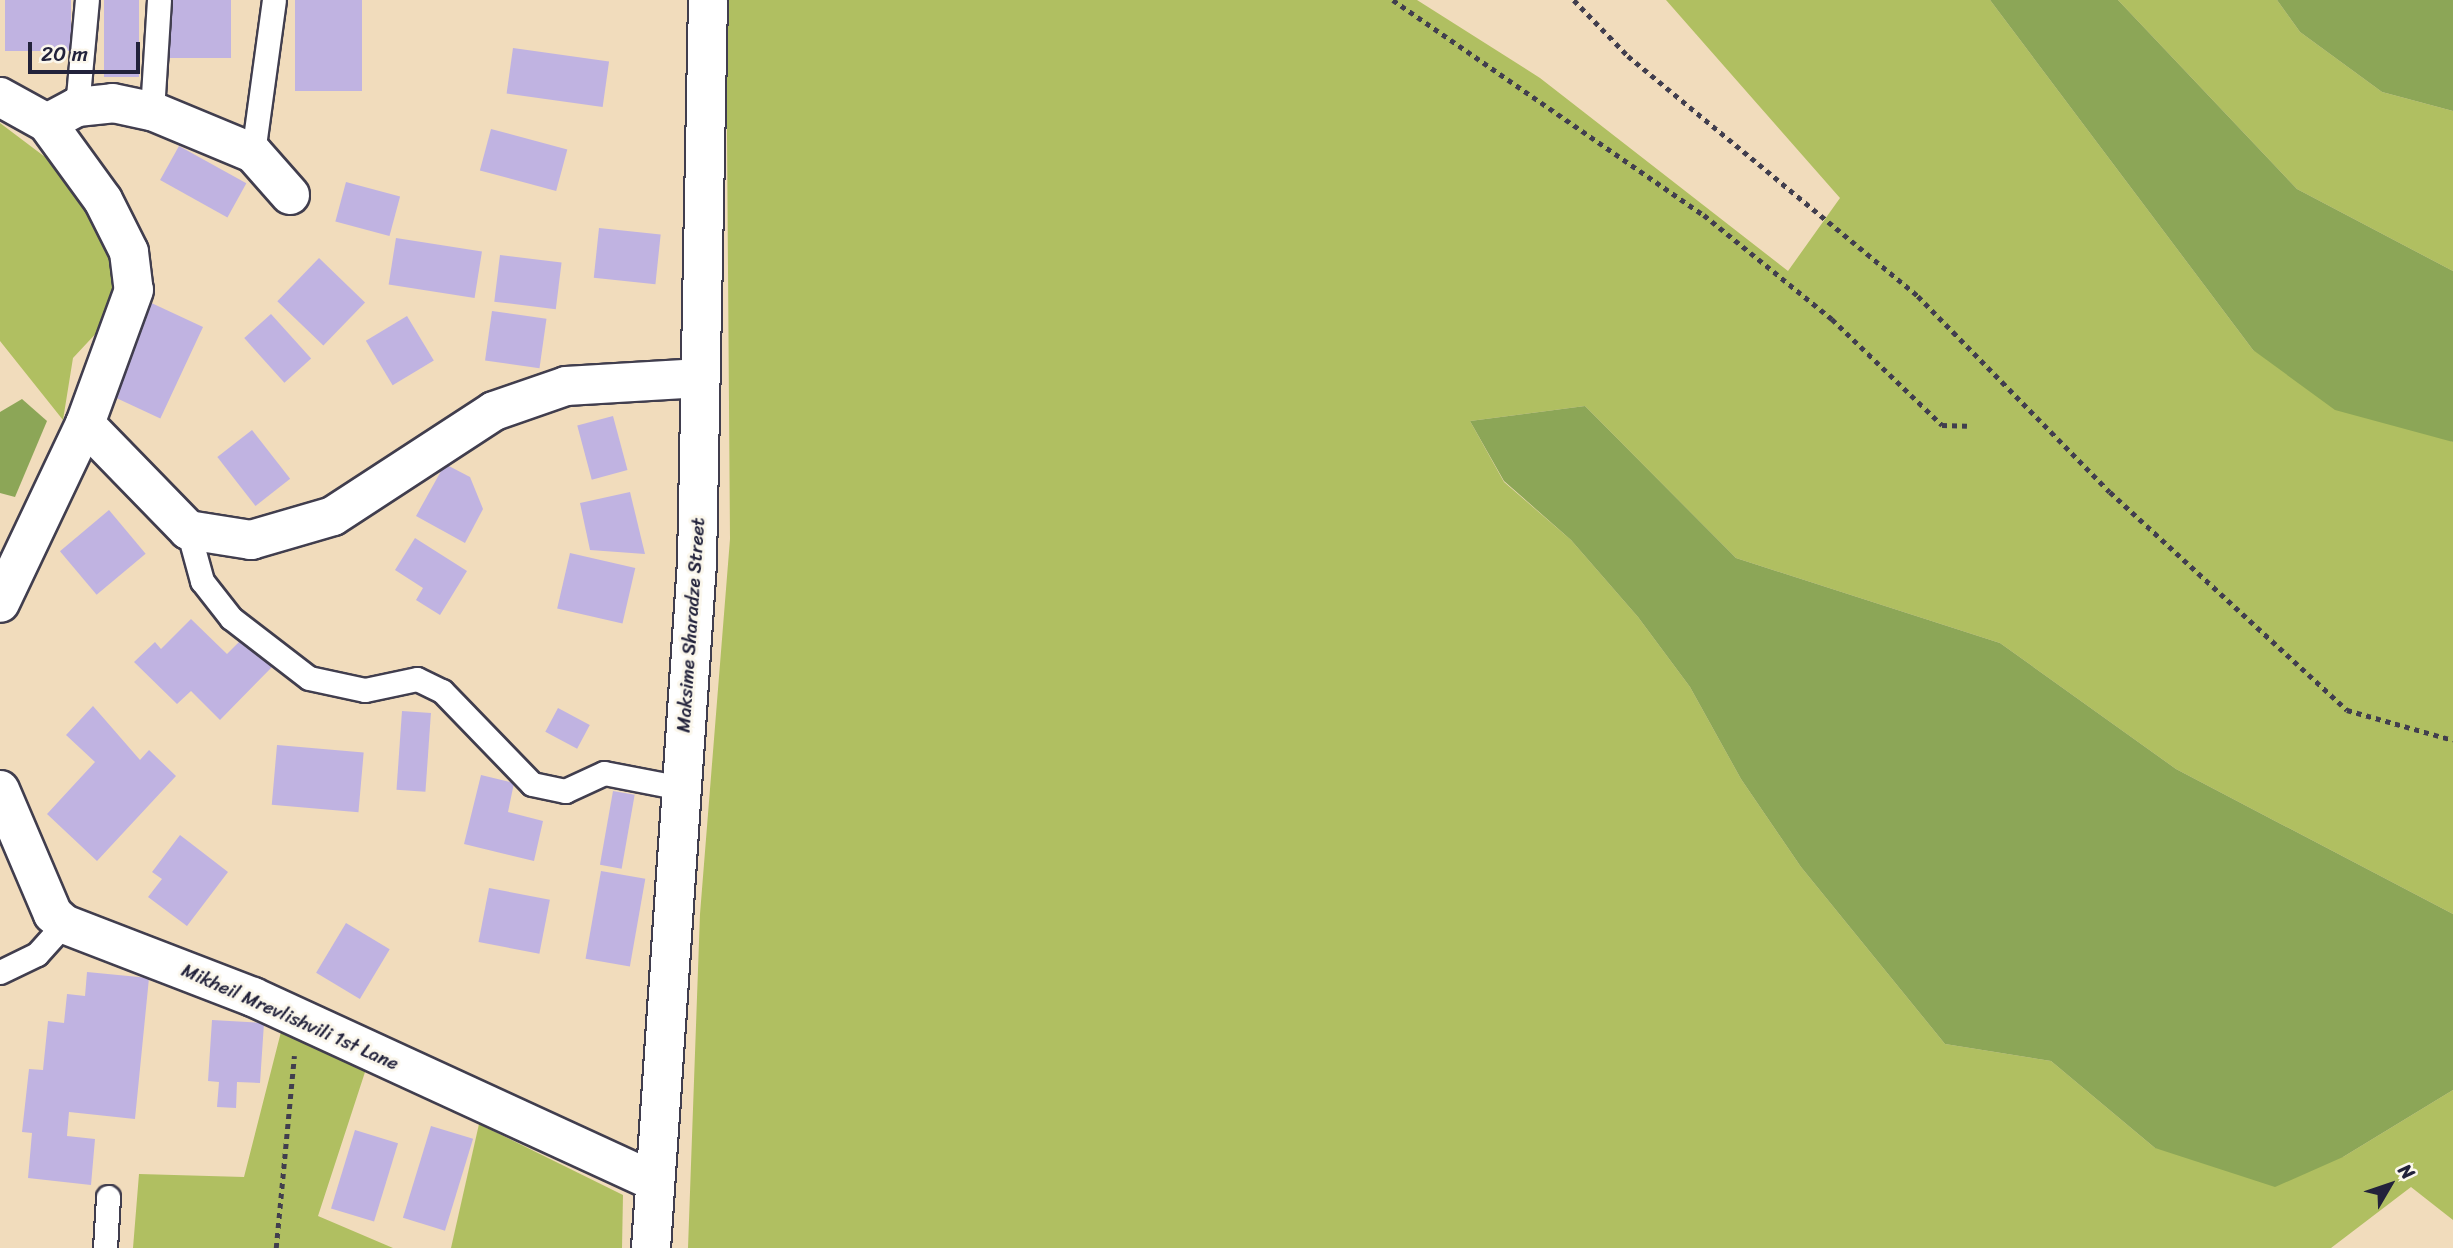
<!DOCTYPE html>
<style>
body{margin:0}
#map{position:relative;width:2453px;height:1248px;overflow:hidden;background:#f1dcbc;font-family:Sriracha,sans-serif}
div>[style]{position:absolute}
.green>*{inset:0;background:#b0bf61}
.forest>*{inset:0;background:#8ca657}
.building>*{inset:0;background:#c0b3e1;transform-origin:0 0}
.path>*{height:4.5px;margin-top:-2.25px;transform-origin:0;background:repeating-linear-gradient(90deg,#413e4e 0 5px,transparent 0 10px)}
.roads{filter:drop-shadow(2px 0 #413e4e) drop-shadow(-2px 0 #413e4e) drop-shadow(0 2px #413e4e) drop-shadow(0 -2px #413e4e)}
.service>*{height:23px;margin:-11.5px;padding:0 11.5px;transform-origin:11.5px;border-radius:11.5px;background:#fff}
.minor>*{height:38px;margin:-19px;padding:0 19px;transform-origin:19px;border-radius:19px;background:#fff}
span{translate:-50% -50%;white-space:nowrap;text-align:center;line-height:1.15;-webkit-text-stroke:6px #fbf7ec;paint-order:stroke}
.street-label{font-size:19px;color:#22223b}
.north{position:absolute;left:2355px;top:1150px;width:70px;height:70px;-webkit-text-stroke:5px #fbf7ec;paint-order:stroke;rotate:51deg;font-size:19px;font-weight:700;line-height:28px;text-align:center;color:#22223b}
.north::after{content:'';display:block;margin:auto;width:24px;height:32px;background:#22223b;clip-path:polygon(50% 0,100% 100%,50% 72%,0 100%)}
.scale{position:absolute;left:28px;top:42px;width:112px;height:32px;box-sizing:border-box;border:4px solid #22223b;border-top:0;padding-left:9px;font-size:21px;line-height:24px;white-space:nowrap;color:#22223b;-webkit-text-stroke:5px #fbf7ec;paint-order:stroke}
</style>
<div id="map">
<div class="green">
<i style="clip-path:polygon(726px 0,1417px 0,1540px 78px,1788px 271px,1840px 198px,1666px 0,1990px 0,2253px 350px,2453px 442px,2453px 914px,2176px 769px,2000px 643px,1736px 558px,1585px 406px,1470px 421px,1504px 482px,1571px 540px,1638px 617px,1690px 687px,1741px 779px,1801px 867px,1945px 1044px,2051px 1061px,2155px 1148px,2343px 1157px,2453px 1090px,2453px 1220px,2411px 1187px,2331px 1248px,688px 1248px,700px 914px,730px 539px)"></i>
<i style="clip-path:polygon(2118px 0,2277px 0,2300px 32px,2382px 92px,2453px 111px,2453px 271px,2297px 189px)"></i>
<i style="clip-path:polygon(0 123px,61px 169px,99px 218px,120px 284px,101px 328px,73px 358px,63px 420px,0 341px)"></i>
<i style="clip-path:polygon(283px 1024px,366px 1069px,318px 1216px,393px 1248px,133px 1248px,139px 1174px,244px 1177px)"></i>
<i style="clip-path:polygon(479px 1124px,623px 1195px,622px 1248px,451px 1248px)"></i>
</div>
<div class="forest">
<i style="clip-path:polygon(1990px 0,2118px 0,2297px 189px,2453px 271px,2453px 442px,2335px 410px,2253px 350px)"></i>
<i style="clip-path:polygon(2277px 0,2453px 0,2453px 111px,2382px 92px,2300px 32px)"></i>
<i style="clip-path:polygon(22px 399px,47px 421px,15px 497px,0 493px,0 412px)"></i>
<i style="clip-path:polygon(1585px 406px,1736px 558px,2000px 643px,2176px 769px,2453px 914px,2453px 1090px,2343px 1157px,2275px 1187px,2155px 1148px,2051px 1061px,1945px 1044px,1801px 867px,1741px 779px,1690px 687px,1638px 617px,1571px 540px,1504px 481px,1470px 421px)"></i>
</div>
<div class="building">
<i style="left:5px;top:0;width:66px;height:51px"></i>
<i style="left:104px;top:0;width:35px;height:77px"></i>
<i style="left:164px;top:0;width:67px;height:58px"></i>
<i style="left:295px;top:0;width:67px;height:91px"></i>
<i style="left:513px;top:48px;width:97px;height:46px;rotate:8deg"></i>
<i style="left:491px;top:129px;width:79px;height:43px;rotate:15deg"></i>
<i style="left:179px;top:146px;width:77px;height:39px;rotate:29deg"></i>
<i style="left:346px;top:182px;width:56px;height:41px;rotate:15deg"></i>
<i style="left:599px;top:228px;width:62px;height:50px;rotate:6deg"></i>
<i style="left:396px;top:238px;width:87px;height:47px;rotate:9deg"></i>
<i style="left:500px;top:255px;width:62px;height:47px;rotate:7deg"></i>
<i style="left:319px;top:258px;width:64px;height:60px;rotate:44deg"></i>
<i style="left:145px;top:300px;width:64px;height:101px;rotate:25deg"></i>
<i style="left:492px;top:311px;width:55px;height:50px;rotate:8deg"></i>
<i style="left:271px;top:314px;width:60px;height:36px;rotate:48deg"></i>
<i style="left:407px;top:316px;width:52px;height:48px;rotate:59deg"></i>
<i style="left:613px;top:416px;width:56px;height:37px;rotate:75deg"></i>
<i style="left:252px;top:430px;width:62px;height:44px;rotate:52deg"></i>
<i style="clip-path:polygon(445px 464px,470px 477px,483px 509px,465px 543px,416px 516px)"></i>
<i style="clip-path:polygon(630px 492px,645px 554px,590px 550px,580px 503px)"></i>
<i style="left:109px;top:510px;width:57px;height:64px;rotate:50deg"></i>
<i style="clip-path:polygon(415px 538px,467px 571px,440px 615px,416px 600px,423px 588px,395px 570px)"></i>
<i style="left:570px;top:553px;width:67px;height:57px;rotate:13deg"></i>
<i style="clip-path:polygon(191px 619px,227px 654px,243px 638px,272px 667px,220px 720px,191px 691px,177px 704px,134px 662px,155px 642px,161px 649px)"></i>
<i style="clip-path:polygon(93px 706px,140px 760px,149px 750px,176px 776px,97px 861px,47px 814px,95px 762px,66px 735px)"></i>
<i style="left:558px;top:708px;width:36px;height:27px;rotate:28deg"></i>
<i style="left:402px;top:711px;width:29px;height:79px;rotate:4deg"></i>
<i style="left:277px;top:745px;width:87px;height:60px;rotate:5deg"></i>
<i style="clip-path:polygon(481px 775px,514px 783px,508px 812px,543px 821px,534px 861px,464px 844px)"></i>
<i style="left:613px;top:791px;width:22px;height:75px;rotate:10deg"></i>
<i style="clip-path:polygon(180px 835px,228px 872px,187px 926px,148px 897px,162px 879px,152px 872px)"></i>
<i style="left:601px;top:871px;width:45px;height:89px;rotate:10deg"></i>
<i style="left:489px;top:888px;width:62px;height:55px;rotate:11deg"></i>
<i style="left:346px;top:923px;width:51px;height:58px;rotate:31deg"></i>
<i style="clip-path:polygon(87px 972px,149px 978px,135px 1119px,69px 1112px,67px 1136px,95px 1139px,91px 1185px,28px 1178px,32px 1133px,22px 1132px,29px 1069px,43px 1070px,48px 1021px,64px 1023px,67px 994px,85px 996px)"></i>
<i style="clip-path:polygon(212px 1020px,264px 1023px,260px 1083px,237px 1082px,236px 1108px,217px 1107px,219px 1082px,208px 1081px)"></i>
<i style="left:431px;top:1126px;width:44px;height:96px;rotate:17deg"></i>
<i style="left:355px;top:1130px;width:45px;height:82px;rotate:17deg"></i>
</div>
<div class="path">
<i style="left:1393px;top:0;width:378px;rotate:34.7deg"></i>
<i style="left:1704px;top:215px;width:165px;rotate:39.1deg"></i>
<i style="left:1832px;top:319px;width:153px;rotate:43.9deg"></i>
<i style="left:1942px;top:425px;width:25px;rotate:2deg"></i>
<i style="left:1574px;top:0;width:78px;rotate:46deg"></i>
<i style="left:1628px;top:56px;width:376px;rotate:39.6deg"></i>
<i style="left:1918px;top:296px;width:274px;rotate:45.6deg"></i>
<i style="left:2110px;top:492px;width:322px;rotate:42.6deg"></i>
<i style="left:2347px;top:710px;width:110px;rotate:15.8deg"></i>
<i style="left:276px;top:1248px;width:193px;rotate:-84.6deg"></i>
</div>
<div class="roads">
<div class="service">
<i style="left:77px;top:107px;width:107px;rotate:-84.7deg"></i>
<i style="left:152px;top:111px;width:111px;rotate:-86.4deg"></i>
<i style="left:253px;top:153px;width:154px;rotate:-82.2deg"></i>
<i style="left:188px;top:530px;width:53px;rotate:74.6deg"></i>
<i style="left:202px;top:581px;width:47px;rotate:51.9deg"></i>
<i style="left:231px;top:618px;width:98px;rotate:37.6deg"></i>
<i style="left:309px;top:678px;width:57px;rotate:12.1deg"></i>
<i style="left:365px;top:690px;width:53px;rotate:-11.9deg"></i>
<i style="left:417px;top:679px;width:28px;rotate:26deg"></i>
<i style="left:442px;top:691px;width:129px;rotate:45.9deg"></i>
<i style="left:532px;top:784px;width:34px;rotate:12deg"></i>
<i style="left:565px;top:791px;width:43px;rotate:-24.8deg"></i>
<i style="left:604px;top:773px;width:78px;rotate:11deg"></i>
<i style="left:0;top:972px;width:41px;rotate:-25.9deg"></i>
<i style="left:37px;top:954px;width:40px;rotate:-48deg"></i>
<i style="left:105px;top:1248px;width:51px;rotate:-86.6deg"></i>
</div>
<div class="minor">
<i style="left:0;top:97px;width:54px;rotate:29deg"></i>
<i style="left:47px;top:123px;width:95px;rotate:54deg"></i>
<i style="left:103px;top:200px;width:58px;rotate:63.4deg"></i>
<i style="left:129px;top:252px;width:38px;rotate:83deg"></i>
<i style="left:134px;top:290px;width:143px;rotate:110.1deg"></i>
<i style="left:85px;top:424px;width:198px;rotate:115.4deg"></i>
<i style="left:47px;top:123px;width:34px;rotate:-28deg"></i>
<i style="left:77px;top:107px;width:36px;rotate:-6deg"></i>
<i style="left:113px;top:103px;width:40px;rotate:12deg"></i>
<i style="left:152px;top:111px;width:109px;rotate:22.6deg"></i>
<i style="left:253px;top:153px;width:56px;rotate:48.6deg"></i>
<i style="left:85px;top:424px;width:148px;rotate:45.8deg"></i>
<i style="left:188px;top:530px;width:64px;rotate:9deg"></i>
<i style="left:251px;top:540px;width:85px;rotate:-16.3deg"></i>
<i style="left:333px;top:516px;width:192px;rotate:-33.1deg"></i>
<i style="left:494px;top:411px;width:76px;rotate:-19.1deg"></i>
<i style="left:566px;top:386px;width:135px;rotate:-3.4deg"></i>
<i style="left:0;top:790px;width:135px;rotate:66.9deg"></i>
<i style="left:53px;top:914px;width:15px;rotate:42deg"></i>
<i style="left:64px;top:924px;width:203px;rotate:21.1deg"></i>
<i style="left:253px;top:997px;width:437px;rotate:24.7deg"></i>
<i style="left:651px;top:1248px;width:688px;rotate:-86.16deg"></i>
<i style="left:697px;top:562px;width:562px;rotate:-88.88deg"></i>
</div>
</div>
<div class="street-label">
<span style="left:691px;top:625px;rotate:-86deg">Maksime Sharadze Street</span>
<span style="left:290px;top:1017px;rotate:24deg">Mikheil Mrevlishvili 1st Lane</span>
</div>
<div class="north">N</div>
<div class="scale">20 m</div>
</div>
